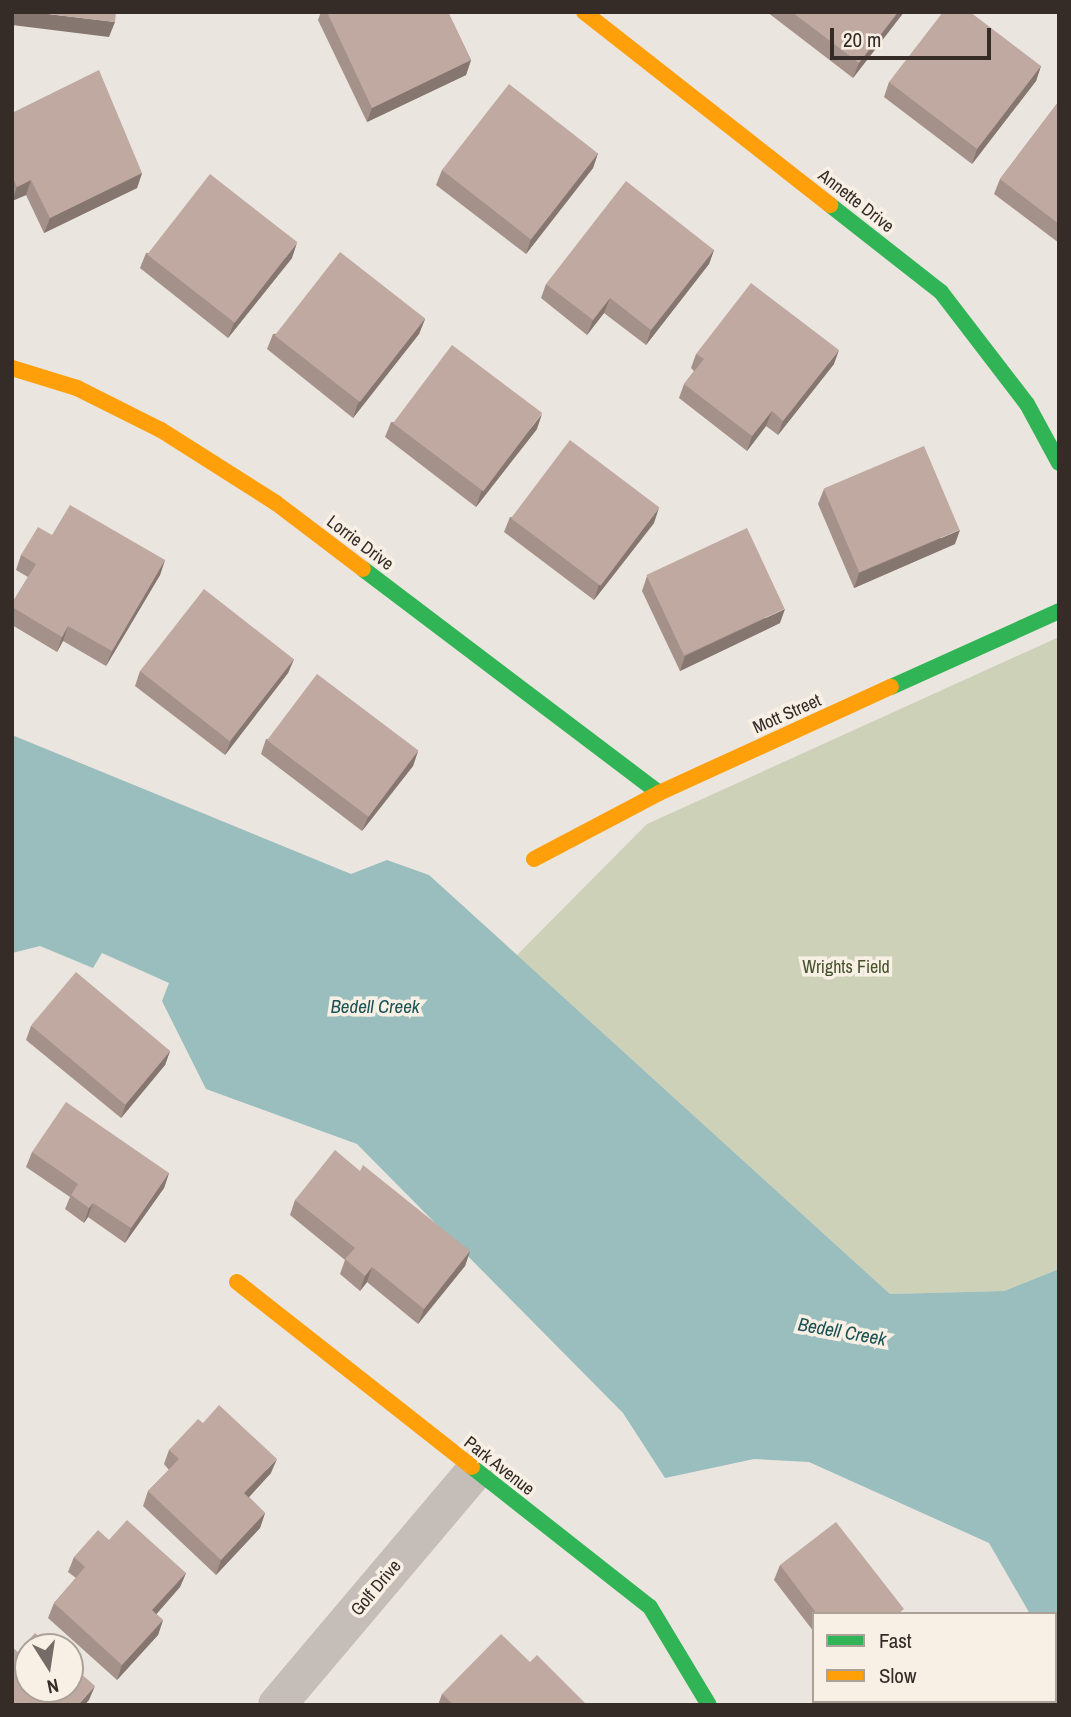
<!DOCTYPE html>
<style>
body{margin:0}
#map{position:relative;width:1071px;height:1717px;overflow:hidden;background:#ebe5df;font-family:"Archivo Narrow",sans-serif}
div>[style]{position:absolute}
.green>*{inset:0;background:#ccd1b8}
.water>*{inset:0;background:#9abdbd}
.street>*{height:38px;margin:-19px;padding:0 19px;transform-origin:19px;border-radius:19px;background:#c4bdb8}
.fast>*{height:16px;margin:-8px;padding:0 8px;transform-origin:8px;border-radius:8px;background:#30b455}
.slow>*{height:16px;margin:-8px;padding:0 8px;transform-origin:8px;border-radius:8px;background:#ff9f0a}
.wall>*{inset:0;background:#a4918a;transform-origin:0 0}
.shaded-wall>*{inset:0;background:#867670}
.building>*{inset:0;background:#bfa9a0;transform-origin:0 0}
span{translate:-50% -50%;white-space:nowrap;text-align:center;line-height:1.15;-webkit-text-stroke:7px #f9f0e5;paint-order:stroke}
.street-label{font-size:18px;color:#352b27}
.park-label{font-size:18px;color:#45532a}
.water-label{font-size:19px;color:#1c5356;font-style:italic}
.frame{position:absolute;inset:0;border:14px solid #352b27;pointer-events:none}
.legend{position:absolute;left:812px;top:1612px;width:245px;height:91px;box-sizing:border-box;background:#f9f0e5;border:2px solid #aba199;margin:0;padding:9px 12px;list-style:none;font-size:21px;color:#352b27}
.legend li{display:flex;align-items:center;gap:14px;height:35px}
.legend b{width:35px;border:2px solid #aba199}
.north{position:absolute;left:14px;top:1633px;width:70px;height:70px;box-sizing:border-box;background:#f9f0e5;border:2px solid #aba199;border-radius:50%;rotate:168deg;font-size:19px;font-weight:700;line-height:28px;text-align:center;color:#352b27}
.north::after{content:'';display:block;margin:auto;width:24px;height:32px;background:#756c67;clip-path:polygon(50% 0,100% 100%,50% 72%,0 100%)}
.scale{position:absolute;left:830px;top:28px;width:161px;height:32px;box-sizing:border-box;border:4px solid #352b27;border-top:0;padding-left:9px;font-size:21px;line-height:24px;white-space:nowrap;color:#352b27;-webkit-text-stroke:5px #f9f0e5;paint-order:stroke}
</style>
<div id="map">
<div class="green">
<i style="clip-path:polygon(1059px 637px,1059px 1269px,1004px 1291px,890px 1294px,517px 955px,647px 824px)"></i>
</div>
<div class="water">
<i style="clip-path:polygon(12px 735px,351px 874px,387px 860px,429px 875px,890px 1294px,1004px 1291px,1059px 1269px,1059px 1662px,1055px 1614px,1030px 1614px,989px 1543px,809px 1462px,754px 1459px,665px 1478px,623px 1413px,357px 1144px,206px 1089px,162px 1001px,169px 983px,102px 953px,93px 968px,40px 946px,12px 953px)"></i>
</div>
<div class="street">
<i style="left:277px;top:1705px;width:305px;rotate:-49.8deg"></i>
</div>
<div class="fast">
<i style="left:830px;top:205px;width:141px;rotate:38.1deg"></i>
<i style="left:941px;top:292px;width:141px;rotate:52.5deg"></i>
<i style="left:1027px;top:404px;width:67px;rotate:61.5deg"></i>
<i style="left:363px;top:569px;width:371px;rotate:37.1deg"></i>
<i style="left:891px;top:687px;width:184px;rotate:-24.3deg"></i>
<i style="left:472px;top:1467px;width:226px;rotate:38.2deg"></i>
<i style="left:650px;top:1607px;width:114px;rotate:59deg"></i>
</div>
<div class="slow">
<i style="left:584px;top:12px;width:313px;rotate:38.1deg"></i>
<i style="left:12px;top:368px;width:68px;rotate:17.1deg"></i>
<i style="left:77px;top:388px;width:94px;rotate:26.6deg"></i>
<i style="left:161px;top:430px;width:136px;rotate:32.4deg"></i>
<i style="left:276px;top:503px;width:109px;rotate:37.2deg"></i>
<i style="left:534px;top:859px;width:141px;rotate:-27.8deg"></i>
<i style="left:659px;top:793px;width:255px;rotate:-24.6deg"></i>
<i style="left:237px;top:1282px;width:299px;rotate:38.2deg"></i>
</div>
<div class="wall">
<i style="clip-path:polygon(321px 12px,448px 12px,471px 60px,466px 75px,367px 122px,318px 20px)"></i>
<i style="clip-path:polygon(767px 12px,904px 12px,853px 78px)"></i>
<i style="clip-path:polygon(1041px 66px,1036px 81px,972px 164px,884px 97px,889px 82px)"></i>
<i style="clip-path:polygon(1059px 101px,1059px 243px,994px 194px,1000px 179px)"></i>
<i style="clip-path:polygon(12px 113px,142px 173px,137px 188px,44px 233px,26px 195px,12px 201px)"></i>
<i style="clip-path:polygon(598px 153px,593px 168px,526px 254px,436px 185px,442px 170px)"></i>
<i style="clip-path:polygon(714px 250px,709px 264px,646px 345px,604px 313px,587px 335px,541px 298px,546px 284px)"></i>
<i style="clip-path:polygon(146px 253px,292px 258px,228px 338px,140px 268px)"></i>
<i style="clip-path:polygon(425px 319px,419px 334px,353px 418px,267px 349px,273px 334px)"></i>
<i style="clip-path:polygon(696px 354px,834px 364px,778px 435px,766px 426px,747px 451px,679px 398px,684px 384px,694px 371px,691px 368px)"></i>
<i style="clip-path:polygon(391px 422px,537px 429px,476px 507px,385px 437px)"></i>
<i style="clip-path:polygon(824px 489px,955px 544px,854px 588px,818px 504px)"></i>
<i style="clip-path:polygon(510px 517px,654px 523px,594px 600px,504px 532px)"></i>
<i style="clip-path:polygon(52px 535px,165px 560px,160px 575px,106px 666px,63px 641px,57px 652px,12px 625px,12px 603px,28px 577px,16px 570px,21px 555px)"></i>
<i style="clip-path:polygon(647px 576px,780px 623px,680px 671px,642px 591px)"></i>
<i style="clip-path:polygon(294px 659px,288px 673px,225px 755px,135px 686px,140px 671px)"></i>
<i style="clip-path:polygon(266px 739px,418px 751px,413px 766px,362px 831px,261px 754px)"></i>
<i style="clip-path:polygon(31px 1026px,170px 1051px,165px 1065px,121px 1118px,26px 1040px)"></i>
<i style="clip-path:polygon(32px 1152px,169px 1173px,164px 1188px,125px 1243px,88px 1217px,84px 1223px,65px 1209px,70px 1197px,26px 1167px)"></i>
<i style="clip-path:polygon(360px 1171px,470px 1251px,465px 1266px,418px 1324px,367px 1282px,360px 1291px,340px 1274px,345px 1260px,290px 1215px,295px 1200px)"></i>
<i style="clip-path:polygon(203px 1423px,271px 1473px,249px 1497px,265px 1513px,260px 1528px,216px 1575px,143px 1506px,148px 1491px,169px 1470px,164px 1464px,169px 1450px)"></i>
<i style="clip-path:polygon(109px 1540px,186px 1573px,180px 1587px,156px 1614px,163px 1620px,158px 1635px,117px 1680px,48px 1618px,54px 1603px,76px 1578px,68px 1572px,74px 1557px)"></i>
<i style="clip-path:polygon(780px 1565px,903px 1614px,814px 1614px,814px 1632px,774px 1580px)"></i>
<i style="clip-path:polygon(530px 1662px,587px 1705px,438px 1705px,442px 1694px)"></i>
<i style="left:844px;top:1701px;width:152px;height:4px"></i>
</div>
<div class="shaded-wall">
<i style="clip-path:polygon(12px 12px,31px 12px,115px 22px,109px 37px,12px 25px)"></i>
<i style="clip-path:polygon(898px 12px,904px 12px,853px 78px,859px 63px)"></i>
<i style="clip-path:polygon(471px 60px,466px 75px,367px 122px,372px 108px)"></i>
<i style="clip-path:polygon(1041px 66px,1036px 81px,972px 164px,977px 149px)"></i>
<i style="clip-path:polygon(598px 153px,593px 168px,526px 254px,531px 239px)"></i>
<i style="clip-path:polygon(142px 173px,137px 188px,44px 233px,50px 218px)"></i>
<i style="clip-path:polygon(31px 180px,26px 195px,12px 201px,17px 187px)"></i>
<i style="clip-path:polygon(297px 243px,292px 258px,228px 338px,234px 323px)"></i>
<i style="clip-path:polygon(714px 250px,709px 264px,646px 345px,651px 330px)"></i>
<i style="clip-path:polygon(610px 298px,604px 313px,587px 335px,593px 320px)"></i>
<i style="clip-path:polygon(425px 319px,419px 334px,353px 418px,358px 403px)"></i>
<i style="clip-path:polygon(839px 350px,834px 364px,778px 435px,783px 421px)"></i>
<i style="clip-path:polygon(772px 411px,766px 426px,747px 451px,752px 436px)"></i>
<i style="clip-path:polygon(542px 414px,537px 429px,476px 507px,481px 492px)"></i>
<i style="clip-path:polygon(659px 508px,654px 523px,594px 600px,599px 585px)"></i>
<i style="clip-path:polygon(960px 530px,955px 544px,854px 588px,859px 573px)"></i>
<i style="clip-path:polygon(165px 560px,160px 575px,106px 666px,112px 651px)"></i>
<i style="clip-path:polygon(785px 609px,780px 623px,680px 671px,685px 656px)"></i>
<i style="clip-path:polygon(68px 626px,63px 641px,57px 652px,62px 637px)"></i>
<i style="clip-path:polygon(294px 659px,288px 673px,225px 755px,231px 740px)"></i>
<i style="clip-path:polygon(418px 751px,413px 766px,362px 831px,368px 817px)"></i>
<i style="clip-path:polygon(170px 1051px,165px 1065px,121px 1118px,126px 1104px)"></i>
<i style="clip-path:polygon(169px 1173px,164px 1188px,125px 1243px,131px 1228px)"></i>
<i style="clip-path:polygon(93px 1203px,88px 1217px,84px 1223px,89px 1208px)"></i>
<i style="clip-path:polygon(470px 1251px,465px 1266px,418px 1324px,424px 1309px)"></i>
<i style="clip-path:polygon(372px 1267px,367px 1282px,360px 1291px,365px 1276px)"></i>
<i style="clip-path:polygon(277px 1459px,271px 1473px,239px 1508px,244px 1493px)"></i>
<i style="clip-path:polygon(265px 1513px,260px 1528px,216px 1575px,221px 1560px)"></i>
<i style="clip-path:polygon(186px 1573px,180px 1587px,147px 1625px,152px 1610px)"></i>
<i style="clip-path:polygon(163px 1620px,158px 1635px,117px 1680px,122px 1665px)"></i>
<i style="clip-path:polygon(95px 1686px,89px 1700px,85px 1705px,78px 1705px)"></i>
</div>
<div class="building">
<i style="clip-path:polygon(31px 12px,116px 12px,115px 22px)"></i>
<i style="clip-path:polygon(327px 12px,448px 12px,471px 60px,372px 108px)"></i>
<i style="clip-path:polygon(792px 12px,898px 12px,859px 63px)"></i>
<i style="clip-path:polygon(943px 12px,970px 12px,1041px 66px,977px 149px,889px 82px)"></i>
<i style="clip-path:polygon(99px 70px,142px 173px,50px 218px,31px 180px,17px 187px,12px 176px,12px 146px,14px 145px,12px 142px,12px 113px)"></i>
<i style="left:509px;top:84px;width:113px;height:109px;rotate:38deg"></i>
<i style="clip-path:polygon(1059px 101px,1059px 224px,1000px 179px)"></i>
<i style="left:210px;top:174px;width:111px;height:102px;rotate:38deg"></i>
<i style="clip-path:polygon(626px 181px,714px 250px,651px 330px,610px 298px,593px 320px,546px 284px)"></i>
<i style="left:340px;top:252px;width:108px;height:106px;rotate:38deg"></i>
<i style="clip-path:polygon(751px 283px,839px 350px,783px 421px,772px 411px,752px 436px,684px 384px,704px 359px,696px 354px)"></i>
<i style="left:452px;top:345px;width:113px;height:98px;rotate:37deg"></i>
<i style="left:570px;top:440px;width:112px;height:98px;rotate:37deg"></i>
<i style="left:924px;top:446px;width:91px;height:109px;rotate:67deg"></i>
<i style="clip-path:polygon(70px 505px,165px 560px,112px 651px,68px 626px,62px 637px,12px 607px,12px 603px,36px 564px,21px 555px,38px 527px,52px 535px)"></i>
<i style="left:747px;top:528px;width:89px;height:111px;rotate:65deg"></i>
<i style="left:204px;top:589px;width:114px;height:104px;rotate:38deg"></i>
<i style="left:317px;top:674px;width:127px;height:83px;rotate:37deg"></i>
<i style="left:76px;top:972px;width:123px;height:70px;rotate:40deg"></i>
<i style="clip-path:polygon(66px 1102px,169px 1173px,131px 1228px,93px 1203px,89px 1208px,71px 1195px,78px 1184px,32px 1152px)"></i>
<i style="clip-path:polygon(335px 1150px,360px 1171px,363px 1165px,470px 1251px,424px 1309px,372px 1267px,365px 1276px,345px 1259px,355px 1248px,295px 1200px)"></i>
<i style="clip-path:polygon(219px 1405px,277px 1459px,244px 1493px,265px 1513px,221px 1560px,148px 1491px,179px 1459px,169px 1450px,198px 1419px,203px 1423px)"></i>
<i style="clip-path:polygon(127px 1520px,186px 1573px,152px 1610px,163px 1620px,122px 1665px,54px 1603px,85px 1567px,74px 1557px,98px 1530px,109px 1540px)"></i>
<i style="clip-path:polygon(836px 1522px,904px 1609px,898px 1614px,817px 1614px,780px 1565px)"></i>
<i style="clip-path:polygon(35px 1633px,51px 1647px,28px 1647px,28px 1689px,70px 1689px,70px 1664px,95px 1686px,78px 1705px,12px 1705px,12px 1647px,18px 1652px)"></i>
<i style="clip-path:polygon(501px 1634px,530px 1662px,537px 1655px,587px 1705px,454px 1705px,442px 1694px)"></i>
<i style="left:864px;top:1701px;width:132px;height:4px"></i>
</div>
<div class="street-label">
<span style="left:856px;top:201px;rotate:38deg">Annette Drive</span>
<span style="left:360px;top:543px;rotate:37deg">Lorrie Drive</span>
<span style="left:787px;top:714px;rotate:-24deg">Mott Street</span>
<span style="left:499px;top:1466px;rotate:38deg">Park Avenue</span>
<span style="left:376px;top:1588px;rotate:-50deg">Golf Drive</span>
</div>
<div class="park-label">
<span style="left:846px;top:967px">Wrights Field</span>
</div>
<div class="water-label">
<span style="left:375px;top:1007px">Bedell Creek</span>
<span style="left:842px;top:1332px;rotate:10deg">Bedell Creek</span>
</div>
<div class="frame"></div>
<ul class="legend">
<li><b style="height:9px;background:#30b455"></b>Fast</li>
<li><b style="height:9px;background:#ff9f0a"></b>Slow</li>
</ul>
<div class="north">N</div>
<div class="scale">20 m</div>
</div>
